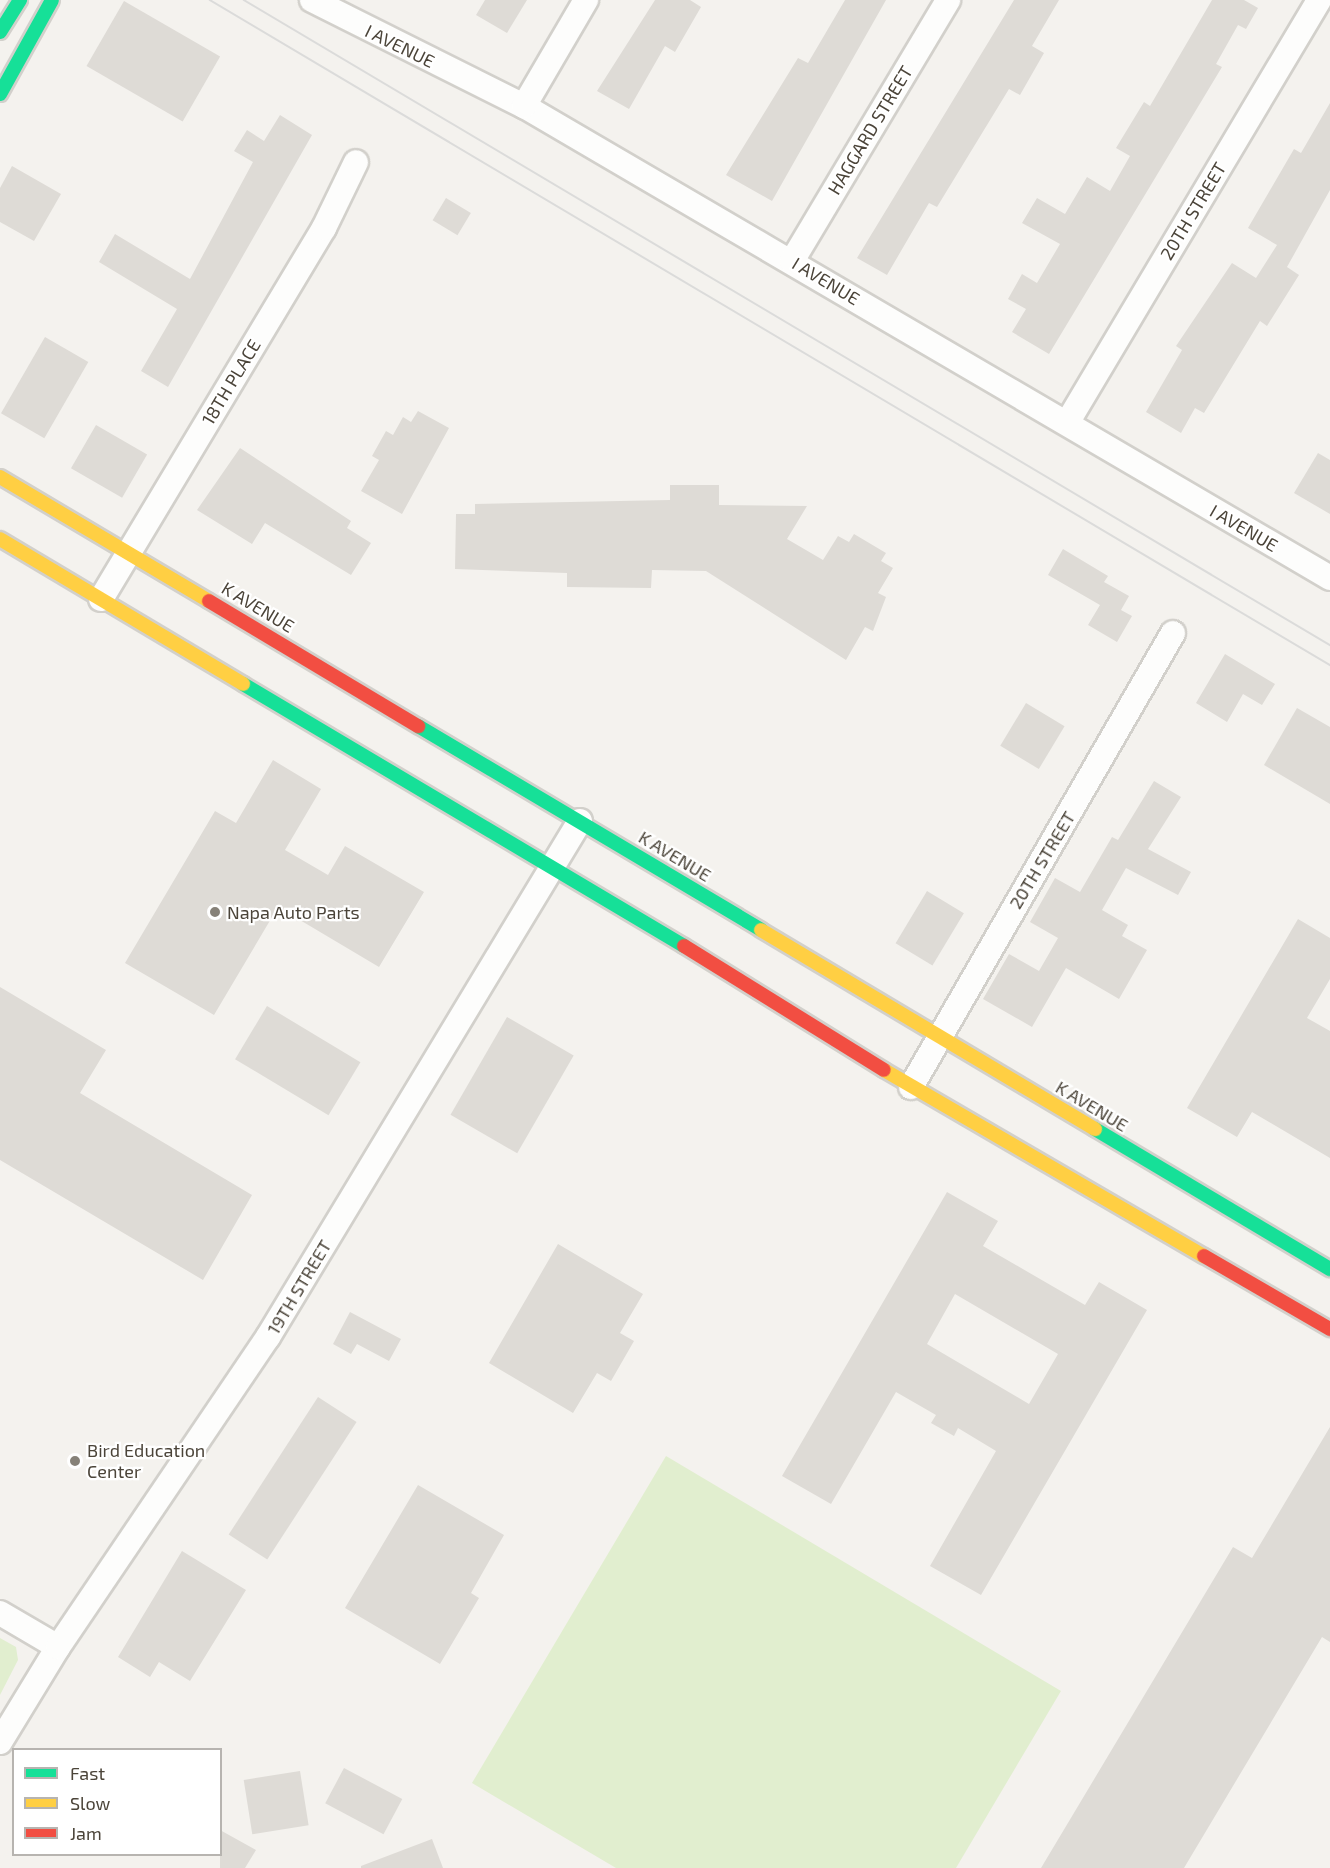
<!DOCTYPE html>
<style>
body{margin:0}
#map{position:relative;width:1330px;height:1868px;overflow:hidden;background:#f4f2ee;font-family:"Exo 2",sans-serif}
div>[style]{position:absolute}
.green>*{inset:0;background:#e1eecf}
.building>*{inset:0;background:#dedbd6;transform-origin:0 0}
.roads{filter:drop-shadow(2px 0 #d2d0cb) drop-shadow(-2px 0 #d2d0cb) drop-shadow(0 2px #d2d0cb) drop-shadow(0 -2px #d2d0cb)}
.street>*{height:24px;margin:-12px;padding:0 12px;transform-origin:12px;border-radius:12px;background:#fdfdfc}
.fast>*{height:14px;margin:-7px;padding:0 7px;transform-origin:7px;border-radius:7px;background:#16e098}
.slow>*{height:14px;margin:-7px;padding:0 7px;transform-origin:7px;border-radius:7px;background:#ffcf43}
.jam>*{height:14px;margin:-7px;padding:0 7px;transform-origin:7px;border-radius:7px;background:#f24e42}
.tram>*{height:1.5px;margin:-0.75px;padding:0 0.75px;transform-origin:0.75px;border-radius:0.75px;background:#dbdbda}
.dots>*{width:16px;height:16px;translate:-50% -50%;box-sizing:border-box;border:3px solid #fff;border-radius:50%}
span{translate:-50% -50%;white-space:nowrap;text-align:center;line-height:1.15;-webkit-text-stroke:4.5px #fff;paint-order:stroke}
.street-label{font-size:18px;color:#4b4439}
.poi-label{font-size:18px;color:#4b4439}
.left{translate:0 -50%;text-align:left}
.legend{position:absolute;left:12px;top:1748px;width:210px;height:108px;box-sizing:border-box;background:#fff;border:2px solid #b7b4b0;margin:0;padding:8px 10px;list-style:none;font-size:18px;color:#4b4439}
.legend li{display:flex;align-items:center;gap:12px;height:30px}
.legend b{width:30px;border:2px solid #b7b4b0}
</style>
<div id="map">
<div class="green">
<i style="clip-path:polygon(666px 1456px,1061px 1691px,956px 1868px,616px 1868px,472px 1783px)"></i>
<i style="clip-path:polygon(0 1638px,16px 1647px,18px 1660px,0 1695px)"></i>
</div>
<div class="building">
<i style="clip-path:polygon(485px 0,527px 0,507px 33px,476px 15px)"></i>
<i style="clip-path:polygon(655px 0,690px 0,701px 7px,675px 52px,665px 46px,629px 109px,597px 91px)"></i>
<i style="clip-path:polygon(845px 0,886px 0,772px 201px,726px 175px,798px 58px,808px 63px)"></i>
<i style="clip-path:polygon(1014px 0,1059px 0,1032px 46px,1044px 53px,1020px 95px,1009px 89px,937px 207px,929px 203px,887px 275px,857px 258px)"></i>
<i style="clip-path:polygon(1212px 0,1244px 0,1258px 8px,1246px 29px,1238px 25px,1216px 64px,1222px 67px,1049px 354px,1012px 332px,1026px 309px,1008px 299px,1022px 274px,1037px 283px,1060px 244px,1022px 223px,1037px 198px,1065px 214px,1087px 177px,1110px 191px,1130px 156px,1116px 148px,1144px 102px,1150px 106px)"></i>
<i style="left:124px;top:1px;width:111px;height:75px;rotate:30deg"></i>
<i style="clip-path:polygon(1330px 103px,1330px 190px,1287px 267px,1299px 275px,1267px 326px,1260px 321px,1204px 413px,1195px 408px,1181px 433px,1146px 412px,1182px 350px,1176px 346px,1232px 263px,1256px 278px,1277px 245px,1248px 228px,1294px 149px,1301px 153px)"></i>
<i style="clip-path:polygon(280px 115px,312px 135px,168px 387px,141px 371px,177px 309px,99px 262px,115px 234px,190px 279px,253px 162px,234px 151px,247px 130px,264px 141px)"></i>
<i style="clip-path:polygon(12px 166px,61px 194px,34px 241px,0 222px,0 188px)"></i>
<i style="left:446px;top:198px;width:29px;height:26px;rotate:31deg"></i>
<i style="left:45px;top:337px;width:50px;height:88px;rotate:30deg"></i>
<i style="clip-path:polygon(418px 411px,449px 428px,402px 514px,361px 491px,379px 460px,372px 456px,386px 431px,393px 435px,403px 417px,411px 422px)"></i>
<i style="left:96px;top:425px;width:59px;height:50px;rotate:30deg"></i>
<i style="clip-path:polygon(240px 448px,351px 521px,347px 528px,371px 543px,351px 575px,265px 523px,252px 544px,197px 510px)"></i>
<i style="clip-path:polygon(1318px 453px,1330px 460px,1330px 514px,1294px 493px)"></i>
<i style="clip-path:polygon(670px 485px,719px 485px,719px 505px,807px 506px,787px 539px,823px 560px,838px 536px,849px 542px,854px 534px,886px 553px,881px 561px,893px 568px,878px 593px,886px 597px,873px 631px,865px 627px,846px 660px,706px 571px,652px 570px,651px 588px,567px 587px,567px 573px,455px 569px,456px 514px,475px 514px,475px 504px,670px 500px)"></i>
<i style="clip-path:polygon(1063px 549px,1108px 576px,1104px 582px,1129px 596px,1121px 610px,1132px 616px,1117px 642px,1088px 625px,1100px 605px,1048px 575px)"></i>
<i style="clip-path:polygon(1225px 654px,1275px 684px,1262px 705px,1243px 694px,1227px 722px,1196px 703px)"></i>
<i style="left:1026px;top:703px;width:45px;height:50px;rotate:31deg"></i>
<i style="clip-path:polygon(1297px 708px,1330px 727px,1330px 804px,1264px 765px)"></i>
<i style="clip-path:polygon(273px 760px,321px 789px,285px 850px,328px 875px,345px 846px,424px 892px,379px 967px,278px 907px,214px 1015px,125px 963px,215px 811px,236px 823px)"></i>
<i style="clip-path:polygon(1154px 781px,1181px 797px,1148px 849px,1191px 872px,1178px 895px,1126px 868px,1102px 910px,1128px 925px,1122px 936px,1147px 950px,1119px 999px,1066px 968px,1032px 1027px,983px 999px,1009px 954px,1039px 971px,1058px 938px,1030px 922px,1055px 878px,1080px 892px,1112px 837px,1118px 840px)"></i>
<i style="left:927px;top:891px;width:43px;height:61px;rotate:31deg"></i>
<i style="clip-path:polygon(1298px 919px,1330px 938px,1330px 979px,1307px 1018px,1330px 1031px,1330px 1158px,1252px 1112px,1237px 1137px,1187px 1108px)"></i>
<i style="clip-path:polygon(0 987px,106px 1050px,80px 1093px,252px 1195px,203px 1280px,0 1160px)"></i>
<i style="left:267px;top:1006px;width:109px;height:62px;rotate:31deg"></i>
<i style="left:507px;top:1017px;width:77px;height:113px;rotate:30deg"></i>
<i style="clip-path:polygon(evenodd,947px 1192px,998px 1221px,983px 1246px,1085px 1305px,1099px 1282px,1147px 1310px,981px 1595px,930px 1566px,996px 1451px,958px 1428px,954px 1436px,931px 1423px,936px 1415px,896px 1392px,831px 1504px,782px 1476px,947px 1192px,955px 1294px,1058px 1354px,1029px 1404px,927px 1344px,955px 1294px)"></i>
<i style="clip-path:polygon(558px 1244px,643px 1294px,620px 1333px,634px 1341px,611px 1381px,597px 1373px,573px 1413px,489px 1363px)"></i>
<i style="clip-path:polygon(350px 1312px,401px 1339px,389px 1361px,357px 1344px,351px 1354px,333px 1344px)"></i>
<i style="left:318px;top:1397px;width:46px;height:164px;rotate:33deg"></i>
<i style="clip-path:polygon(1330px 1427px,1330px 1642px,1322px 1637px,1184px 1868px,1041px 1868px,1233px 1547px,1252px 1558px)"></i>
<i style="clip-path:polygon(418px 1485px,504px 1535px,471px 1593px,479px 1598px,440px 1664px,345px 1608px)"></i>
<i style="clip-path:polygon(182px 1551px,246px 1590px,190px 1681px,159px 1662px,150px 1677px,118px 1657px)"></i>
<i style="left:344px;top:1768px;width:66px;height:40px;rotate:28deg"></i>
<i style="left:300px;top:1771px;width:55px;height:57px;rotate:81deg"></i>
<i style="clip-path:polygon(220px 1830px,256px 1850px,245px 1868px,220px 1868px)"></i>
<i style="clip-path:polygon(432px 1839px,443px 1868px,361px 1868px,361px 1866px)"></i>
</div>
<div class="roads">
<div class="street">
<i style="left:312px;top:0;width:237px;rotate:26.6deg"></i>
<i style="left:524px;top:106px;width:934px;rotate:30.35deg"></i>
<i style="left:524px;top:106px;width:123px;rotate:-59.7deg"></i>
<i style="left:792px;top:261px;width:304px;rotate:-59.1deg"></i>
<i style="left:1067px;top:423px;width:492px;rotate:-59.2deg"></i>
<i style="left:101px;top:599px;width:433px;rotate:-59deg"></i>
<i style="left:324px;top:228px;width:73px;rotate:-64.1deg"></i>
<i style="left:911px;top:1087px;width:524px;rotate:-60.01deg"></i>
<i style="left:0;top:1613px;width:67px;rotate:30.4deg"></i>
<i style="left:0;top:1742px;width:111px;rotate:-58.6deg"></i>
<i style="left:58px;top:1647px;width:374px;rotate:-55.9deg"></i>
<i style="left:268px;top:1337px;width:603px;rotate:-58.84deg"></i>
</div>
<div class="fast">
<i style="left:0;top:32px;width:38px;rotate:-58deg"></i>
<i style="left:0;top:94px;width:107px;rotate:-61deg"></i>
<i style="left:243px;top:684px;width:513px;rotate:30.71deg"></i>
<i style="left:418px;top:726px;width:399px;rotate:30.7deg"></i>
<i style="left:1095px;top:1129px;width:274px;rotate:30.8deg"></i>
</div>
<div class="slow">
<i style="left:0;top:477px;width:243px;rotate:30.7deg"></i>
<i style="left:0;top:539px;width:283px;rotate:30.8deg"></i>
<i style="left:761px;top:930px;width:389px;rotate:30.8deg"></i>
<i style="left:884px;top:1070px;width:370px;rotate:30.2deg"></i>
</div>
<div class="jam">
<i style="left:209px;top:601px;width:244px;rotate:30.9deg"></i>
<i style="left:684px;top:946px;width:235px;rotate:31.8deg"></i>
<i style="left:1204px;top:1256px;width:146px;rotate:30.1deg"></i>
</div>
</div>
<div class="tram">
<i style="left:210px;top:0;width:1303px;rotate:30.7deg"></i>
<i style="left:244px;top:0;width:1263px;rotate:30.71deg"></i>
</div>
<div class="dots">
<i style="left:215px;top:912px;background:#868178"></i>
<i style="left:75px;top:1461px;background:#868178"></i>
</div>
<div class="street-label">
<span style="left:400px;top:46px;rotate:26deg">I AVENUE</span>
<span style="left:870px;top:130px;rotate:-59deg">HAGGARD STREET</span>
<span style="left:1193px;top:211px;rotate:-59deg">20TH STREET</span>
<span style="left:826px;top:281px;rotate:31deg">I AVENUE</span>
<span style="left:231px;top:382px;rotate:-59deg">18TH PLACE</span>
<span style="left:1244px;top:528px;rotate:30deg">I AVENUE</span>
<span style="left:258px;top:607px;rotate:31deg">K AVENUE</span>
<span style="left:675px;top:856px;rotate:31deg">K AVENUE</span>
<span style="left:1042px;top:860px;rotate:-59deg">20TH STREET</span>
<span style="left:1092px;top:1106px;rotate:31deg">K AVENUE</span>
<span style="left:299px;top:1287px;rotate:-59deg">19TH STREET</span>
</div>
<div class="poi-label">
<span class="left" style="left:227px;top:912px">Napa Auto Parts</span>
<span class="left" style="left:87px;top:1461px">Bird Education<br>Center</span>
</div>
<ul class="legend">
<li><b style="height:8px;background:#16e098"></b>Fast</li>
<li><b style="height:8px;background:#ffcf43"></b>Slow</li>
<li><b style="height:8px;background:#f24e42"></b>Jam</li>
</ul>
</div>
